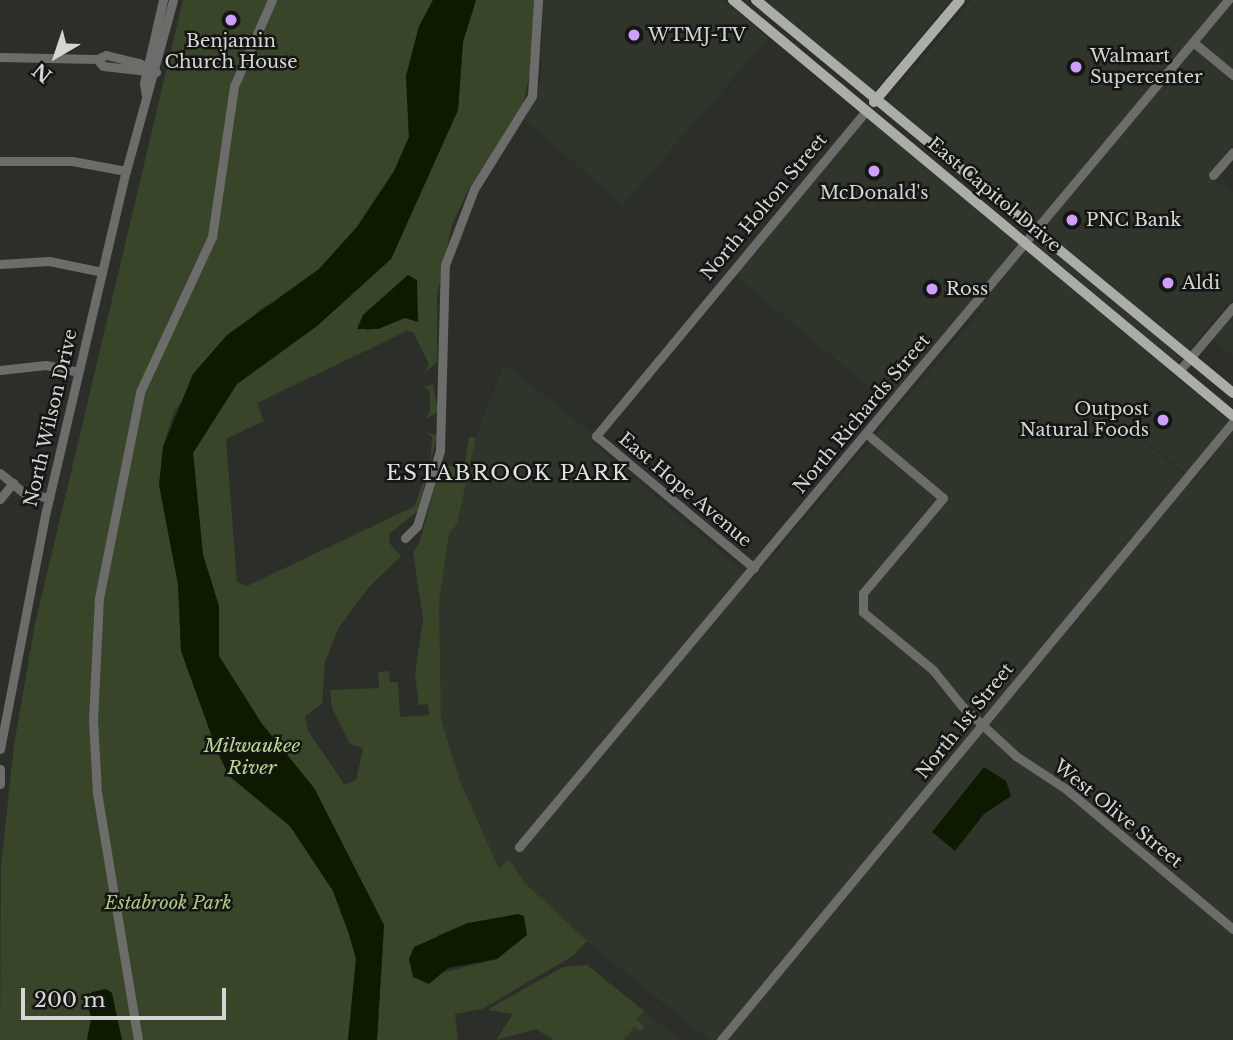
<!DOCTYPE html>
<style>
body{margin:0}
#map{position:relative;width:1233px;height:1040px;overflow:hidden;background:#2c2e2a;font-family:"Libre Baskerville",serif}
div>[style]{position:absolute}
.built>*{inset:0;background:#30352b}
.green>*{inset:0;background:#384528}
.water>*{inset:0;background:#0d1a00}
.minor>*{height:9px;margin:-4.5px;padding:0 4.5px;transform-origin:4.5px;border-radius:4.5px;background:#6c6d6b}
.major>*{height:10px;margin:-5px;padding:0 5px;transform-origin:5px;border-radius:5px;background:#abada8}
.dots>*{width:19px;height:19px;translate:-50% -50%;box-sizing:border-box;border:4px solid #151614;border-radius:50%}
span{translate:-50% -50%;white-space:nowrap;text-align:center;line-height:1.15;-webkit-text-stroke:5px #151614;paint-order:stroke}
.poi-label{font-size:18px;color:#d5d6d3}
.left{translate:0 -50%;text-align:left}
.right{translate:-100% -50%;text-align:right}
.street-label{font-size:18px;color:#d5d6d3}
.park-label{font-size:18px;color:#aacb80;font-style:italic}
.water-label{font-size:19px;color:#b7d98d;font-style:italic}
.quarter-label{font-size:21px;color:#e0e2dd;letter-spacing:2px}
.north{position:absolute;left:21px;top:21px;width:70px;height:70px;-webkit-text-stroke:5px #151614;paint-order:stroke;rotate:219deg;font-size:19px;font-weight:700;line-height:28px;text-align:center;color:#d5d6d3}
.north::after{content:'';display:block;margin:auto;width:24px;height:32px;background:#d5d6d3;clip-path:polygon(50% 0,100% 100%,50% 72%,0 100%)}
.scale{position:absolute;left:21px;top:988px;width:205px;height:32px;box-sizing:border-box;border:4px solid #d5d6d3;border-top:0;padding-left:9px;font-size:21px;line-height:24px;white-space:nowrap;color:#d5d6d3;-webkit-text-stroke:5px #151614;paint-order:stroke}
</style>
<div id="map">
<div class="built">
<i style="clip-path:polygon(543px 0,723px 0,768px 38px,623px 205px,525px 120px,541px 80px)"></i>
<i style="clip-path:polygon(765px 0,951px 0,874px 92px)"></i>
<i style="clip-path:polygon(971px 0,1233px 0,1233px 145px,1207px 177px,1233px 192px,1233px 297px,1170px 372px,1230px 421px,1187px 474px,1063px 376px,1193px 482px,1233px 430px,1233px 1040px,709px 1040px,587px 941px,525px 883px,509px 859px,499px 870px,460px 781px,441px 719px,439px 601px,449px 534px,457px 524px,476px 437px,504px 364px,592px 434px,592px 443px,753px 580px,981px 310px,975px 304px,891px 405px,732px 273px,866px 111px,1032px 248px,1044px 234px,887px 101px)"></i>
<i style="clip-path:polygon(1233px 313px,1233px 356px,1211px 338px)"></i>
<i style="clip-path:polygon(637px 1005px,679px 1040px,609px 1040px)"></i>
</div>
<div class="green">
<i style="clip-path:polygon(183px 0,433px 0,406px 76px,409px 137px,394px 171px,357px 227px,319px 269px,286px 296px,260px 309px,174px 411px,163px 447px,159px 485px,178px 584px,181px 651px,264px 805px,290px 826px,333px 891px,349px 934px,356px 959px,348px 1040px,0 1040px,1px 866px,14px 745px,35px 624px)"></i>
<i style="clip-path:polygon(evenodd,476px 0,534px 0,534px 54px,522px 109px,467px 192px,452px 225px,437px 295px,437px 362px,424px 373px,429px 364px,413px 332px,407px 331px,257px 403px,264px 421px,226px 439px,237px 582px,247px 586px,415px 506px,431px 456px,432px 437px,426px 432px,437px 436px,418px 511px,389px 534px,390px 544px,401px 556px,370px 586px,339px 627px,325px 662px,322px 704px,305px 716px,308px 731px,345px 785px,356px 780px,363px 748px,350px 744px,332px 708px,330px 690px,379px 688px,378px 672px,389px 671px,390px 682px,398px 682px,400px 717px,429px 715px,428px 704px,419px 705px,415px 675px,423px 619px,413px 552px,419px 544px,439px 471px,444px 465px,464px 468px,469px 437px,476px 437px,457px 524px,449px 534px,439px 601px,441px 719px,460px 781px,499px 869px,509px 859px,525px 883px,587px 941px,573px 956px,482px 1009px,455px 1014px,458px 1040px,377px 1040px,384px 925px,314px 788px,262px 724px,219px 656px,219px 606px,203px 555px,193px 453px,237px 384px,317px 326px,391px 259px,458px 110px,463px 42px,476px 0,408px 275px,418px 321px,405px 318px,366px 331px,363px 315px,408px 275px,476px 0,468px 923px,526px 935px,497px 959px,437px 974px,438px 935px,468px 923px)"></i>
<i style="clip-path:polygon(433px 384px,438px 412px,425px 419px,430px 412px,430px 391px,424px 387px)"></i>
<i style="clip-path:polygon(587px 965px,644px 1011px,637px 1019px,645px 1027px,641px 1031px,634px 1027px,624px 1040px,554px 1040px,536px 1029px,496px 1040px,513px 1014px,488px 1010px,492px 1007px,563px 967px)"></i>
</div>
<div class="water">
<i style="clip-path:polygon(433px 0,476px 0,463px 42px,458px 110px,391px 259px,317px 326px,237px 384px,193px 453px,203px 555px,219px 606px,219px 656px,262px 724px,314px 788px,384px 925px,377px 1040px,348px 1040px,356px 959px,349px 934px,333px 891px,290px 826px,229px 776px,217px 751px,181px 651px,178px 584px,159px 485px,163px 447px,193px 374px,227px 335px,319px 269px,357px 227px,394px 171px,409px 137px,406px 76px,419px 26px)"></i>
<i style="clip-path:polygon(408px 275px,417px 280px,418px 322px,405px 318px,378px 329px,357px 329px,363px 315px)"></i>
<i style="clip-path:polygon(984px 767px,1006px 781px,1011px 796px,984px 814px,955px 851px,932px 832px)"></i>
<i style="clip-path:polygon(518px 914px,524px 916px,527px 935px,497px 959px,448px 968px,429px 984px,413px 977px,409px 959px,414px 947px,468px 923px)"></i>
<i style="clip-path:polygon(106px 989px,112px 993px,122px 1040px,87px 1040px,91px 1019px,87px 998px,92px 992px)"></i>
</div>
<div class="minor">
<i style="left:1193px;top:42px;width:52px;rotate:39.5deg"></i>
<i style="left:106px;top:55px;width:34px;rotate:14deg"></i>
<i style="left:139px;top:63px;width:19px;rotate:28deg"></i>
<i style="left:156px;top:72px;width:53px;rotate:-173.5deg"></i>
<i style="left:103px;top:66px;width:9px;rotate:-131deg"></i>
<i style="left:97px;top:59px;width:10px;rotate:-24deg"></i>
<i style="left:0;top:57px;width:97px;rotate:1.2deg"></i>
<i style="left:146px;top:96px;width:13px;rotate:-99deg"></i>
<i style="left:144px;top:83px;width:85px;rotate:-77.1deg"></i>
<i style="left:0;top:161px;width:72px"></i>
<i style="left:72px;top:161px;width:55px;rotate:10.5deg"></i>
<i style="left:1213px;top:175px;width:30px;rotate:-49deg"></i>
<i style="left:0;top:264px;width:49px;rotate:-3.5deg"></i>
<i style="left:49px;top:261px;width:54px;rotate:11.7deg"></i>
<i style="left:0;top:370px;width:46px;rotate:-6.2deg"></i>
<i style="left:46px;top:365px;width:33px;rotate:12deg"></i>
<i style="left:1179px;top:371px;width:84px;rotate:-49.8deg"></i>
<i style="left:867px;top:434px;width:99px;rotate:40.1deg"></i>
<i style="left:943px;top:498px;width:124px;rotate:130.1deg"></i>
<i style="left:863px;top:593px;width:19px;rotate:90deg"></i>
<i style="left:863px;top:612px;width:91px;rotate:39.6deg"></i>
<i style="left:933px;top:670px;width:46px;rotate:51.1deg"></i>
<i style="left:962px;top:706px;width:74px;rotate:42.8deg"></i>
<i style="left:1016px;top:756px;width:60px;rotate:33.4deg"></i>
<i style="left:1066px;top:789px;width:218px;rotate:40deg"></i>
<i style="left:0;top:473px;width:30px;rotate:40deg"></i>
<i style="left:23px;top:492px;width:27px;rotate:13deg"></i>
<i style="left:0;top:499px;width:21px;rotate:-51deg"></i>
<i style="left:405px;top:538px;width:17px;rotate:-45deg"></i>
<i style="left:417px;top:526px;width:78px;rotate:-73deg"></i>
<i style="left:440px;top:451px;width:186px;rotate:-88.5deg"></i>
<i style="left:445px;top:265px;width:81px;rotate:-69.1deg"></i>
<i style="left:474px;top:189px;width:110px;rotate:-58.1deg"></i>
<i style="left:532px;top:96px;width:96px;rotate:-86.4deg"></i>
<i style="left:754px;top:568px;width:206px;rotate:-140.1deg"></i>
<i style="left:596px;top:436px;width:423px;rotate:-50.3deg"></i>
<i style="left:0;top:749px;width:242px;rotate:-79.1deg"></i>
<i style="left:46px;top:511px;width:349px;rotate:-76.8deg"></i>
<i style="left:126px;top:171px;width:177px;rotate:-74.6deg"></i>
<i style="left:0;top:769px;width:15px;rotate:90deg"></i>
<i style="left:519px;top:847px;width:1105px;rotate:-50.07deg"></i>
<i style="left:138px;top:1040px;width:250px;rotate:-99.4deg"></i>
<i style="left:97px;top:793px;width:73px;rotate:-93.1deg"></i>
<i style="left:93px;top:720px;width:122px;rotate:-87.2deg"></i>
<i style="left:99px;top:598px;width:210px;rotate:-78.7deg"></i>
<i style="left:140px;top:392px;width:171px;rotate:-65.1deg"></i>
<i style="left:212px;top:237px;width:153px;rotate:-81.7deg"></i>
<i style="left:234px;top:86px;width:94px;rotate:-66.2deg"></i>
<i style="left:721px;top:1040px;width:803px;rotate:-50.36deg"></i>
</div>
<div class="major">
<i style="left:733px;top:0;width:650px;rotate:39.76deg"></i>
<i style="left:756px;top:0;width:618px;rotate:39.49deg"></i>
<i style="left:874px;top:102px;width:133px;rotate:-49.9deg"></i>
</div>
<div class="dots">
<i style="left:231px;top:20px;background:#d19dfe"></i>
<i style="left:634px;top:35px;background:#d19dfe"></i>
<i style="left:1076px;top:67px;background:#d19dfe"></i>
<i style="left:874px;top:171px;background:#d19dfe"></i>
<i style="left:1072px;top:220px;background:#d19dfe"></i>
<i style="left:1168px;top:283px;background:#d19dfe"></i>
<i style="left:932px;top:289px;background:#d19dfe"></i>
<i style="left:1163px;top:420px;background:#d19dfe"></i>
</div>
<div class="poi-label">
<span class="left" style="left:648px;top:35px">WTMJ-TV</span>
<span style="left:231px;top:52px">Benjamin<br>Church House</span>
<span class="left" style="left:1090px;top:67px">Walmart<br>Supercenter</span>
<span style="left:874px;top:193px">McDonald's</span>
<span class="left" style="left:1086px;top:220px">PNC Bank</span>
<span class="left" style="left:1182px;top:283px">Aldi</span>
<span class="left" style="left:946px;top:289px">Ross</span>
<span class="right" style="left:1149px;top:420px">Outpost<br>Natural Foods</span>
</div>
<div class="street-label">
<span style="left:994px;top:195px;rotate:40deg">East Capitol Drive</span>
<span style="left:764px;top:207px;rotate:-50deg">North Holton Street</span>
<span style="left:862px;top:414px;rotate:-50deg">North Richards Street</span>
<span style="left:51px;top:418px;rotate:-77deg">North Wilson Drive</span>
<span style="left:685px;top:490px;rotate:40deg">East Hope Avenue</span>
<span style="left:965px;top:721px;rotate:-51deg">North 1st Street</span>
<span style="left:1118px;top:814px;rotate:39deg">West Olive Street</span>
</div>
<div class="park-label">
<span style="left:168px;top:903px">Estabrook Park</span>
</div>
<div class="water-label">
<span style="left:252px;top:757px">Milwaukee<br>River</span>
</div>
<div class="quarter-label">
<span style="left:508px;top:473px">ESTABROOK PARK</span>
</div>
<div class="north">N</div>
<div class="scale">200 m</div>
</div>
